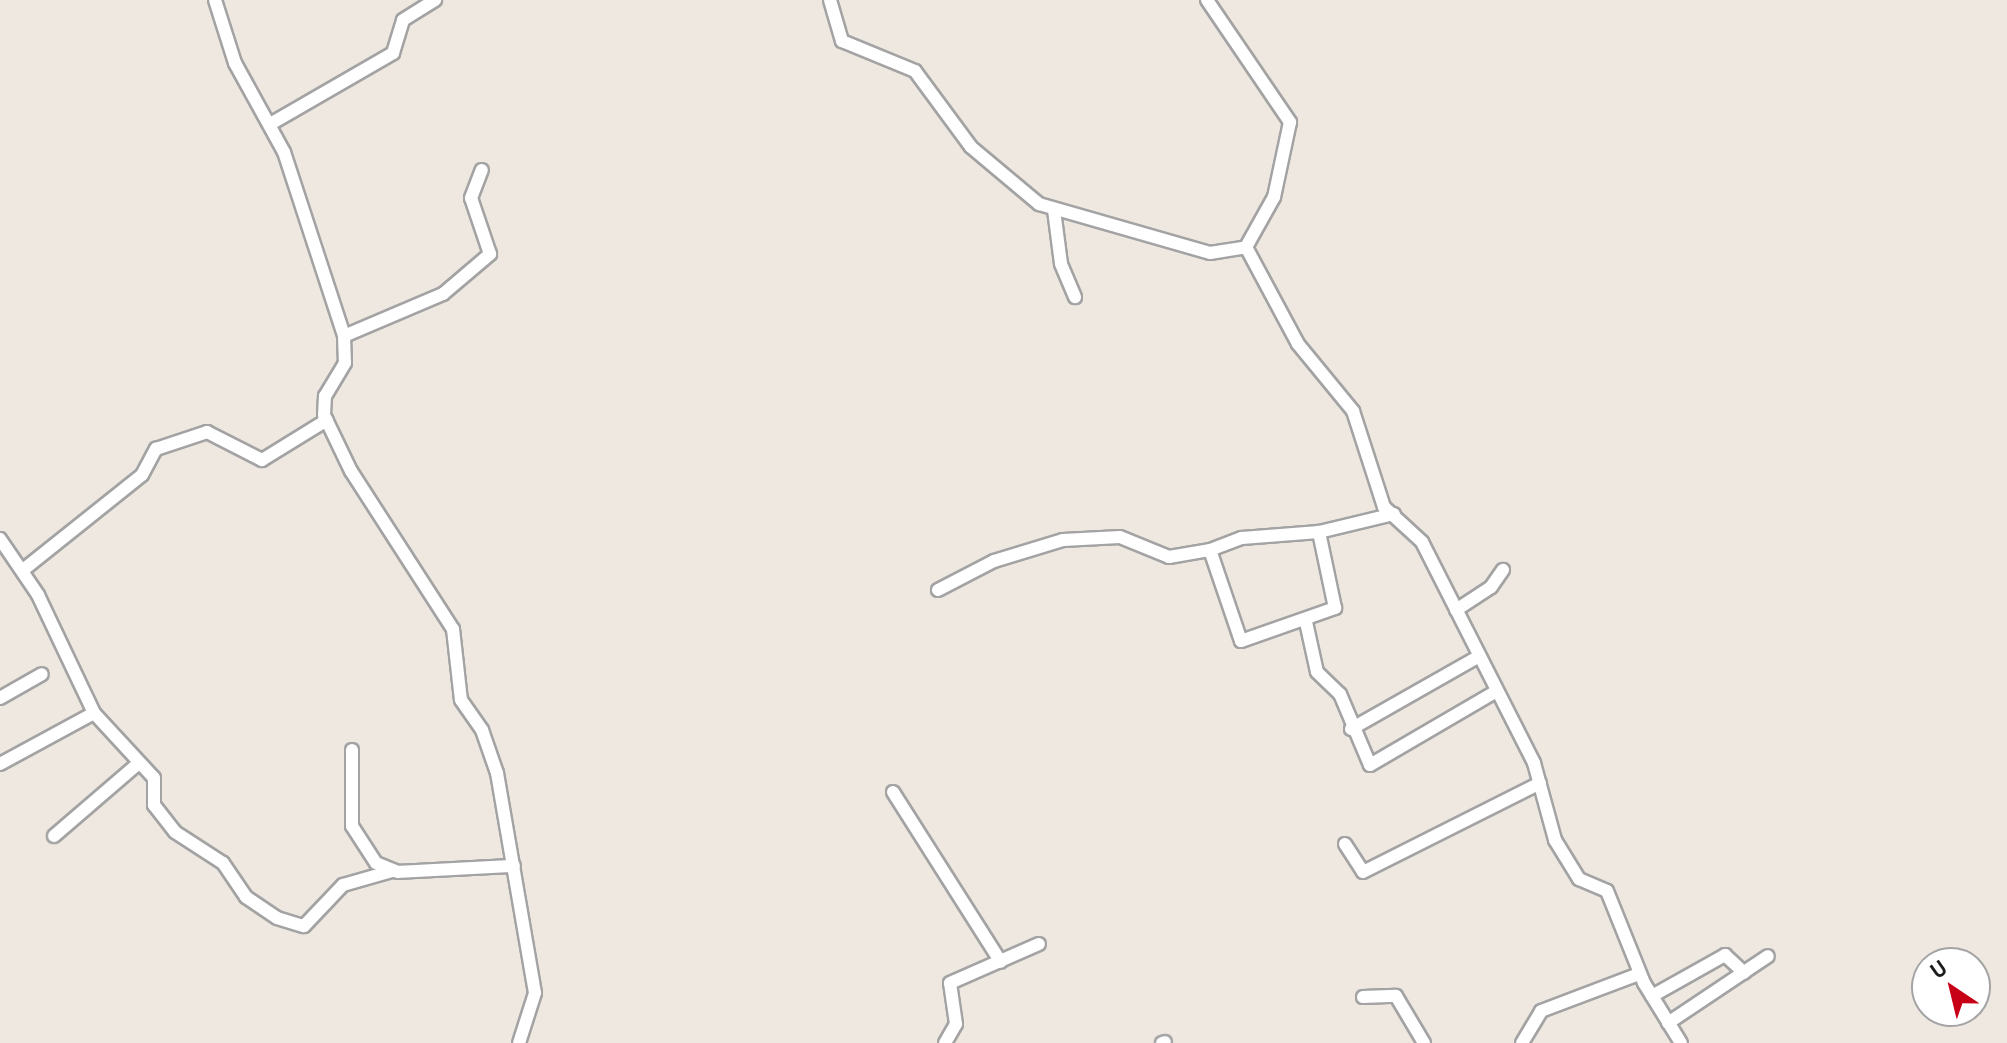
<!DOCTYPE html>
<style>
body{margin:0}
#map{position:relative;width:2007px;height:1043px;overflow:hidden;background:#eee8e1;font-family:"PT Sans",sans-serif}
div>[style]{position:absolute}
.roads{filter:drop-shadow(2px 0 #a3a3a3) drop-shadow(-2px 0 #a3a3a3) drop-shadow(0 2px #a3a3a3) drop-shadow(0 -2px #a3a3a3)}
.minor>*{height:12px;margin:-6px;padding:0 6px;transform-origin:6px;border-radius:6px;background:#fff}
span{translate:-50% -50%;white-space:nowrap;text-align:center;line-height:1.15;-webkit-text-stroke:8px #fff;paint-order:stroke}
.north{position:absolute;left:1911px;top:947px;width:80px;height:80px;box-sizing:border-box;background:#fff;border:2px solid #a4a4a4;border-radius:50%;rotate:325deg;font-size:22px;font-weight:700;line-height:32px;text-align:center;color:#1c1c1c}
.north::after{content:'';display:block;margin:auto;width:28px;height:36px;background:#c80017;clip-path:polygon(50% 0,100% 100%,50% 72%,0 100%)}
</style>
<div id="map">
<div class="roads">
<div class="minor">
<i style="left:215px;top:0;width:66px;rotate:72.4deg"></i>
<i style="left:235px;top:63px;width:102px;rotate:61.2deg"></i>
<i style="left:284px;top:152px;width:194px;rotate:71.9deg"></i>
<i style="left:344px;top:336px;width:27px;rotate:88deg"></i>
<i style="left:345px;top:363px;width:39px;rotate:121deg"></i>
<i style="left:325px;top:396px;width:19px;rotate:93deg"></i>
<i style="left:324px;top:415px;width:62px;rotate:64.3deg"></i>
<i style="left:351px;top:471px;width:188px;rotate:57.2deg"></i>
<i style="left:453px;top:629px;width:71px;rotate:83.6deg"></i>
<i style="left:461px;top:700px;width:37px;rotate:55deg"></i>
<i style="left:482px;top:730px;width:46px;rotate:70.8deg"></i>
<i style="left:497px;top:773px;width:223px;rotate:80.2deg"></i>
<i style="left:535px;top:993px;width:52px;rotate:107.7deg"></i>
<i style="left:830px;top:0;width:43px;rotate:73.7deg"></i>
<i style="left:842px;top:41px;width:79px;rotate:22.3deg"></i>
<i style="left:915px;top:71px;width:94px;rotate:53.6deg"></i>
<i style="left:971px;top:147px;width:89px;rotate:40deg"></i>
<i style="left:1039px;top:204px;width:178px;rotate:16deg"></i>
<i style="left:1210px;top:253px;width:36px;rotate:-9deg"></i>
<i style="left:1246px;top:247px;width:110px;rotate:61.8deg"></i>
<i style="left:1298px;top:344px;width:87px;rotate:50.6deg"></i>
<i style="left:1353px;top:411px;width:101px;rotate:72.1deg"></i>
<i style="left:1384px;top:507px;width:52px;rotate:42.6deg"></i>
<i style="left:1422px;top:542px;width:248px;rotate:63.1deg"></i>
<i style="left:1534px;top:763px;width:80px;rotate:74.7deg"></i>
<i style="left:1555px;top:840px;width:46px;rotate:58.4deg"></i>
<i style="left:1579px;top:879px;width:30px;rotate:23deg"></i>
<i style="left:1607px;top:891px;width:99px;rotate:68.1deg"></i>
<i style="left:1644px;top:983px;width:70px;rotate:58.3deg"></i>
<i style="left:1207px;top:0;width:148px;rotate:55.8deg"></i>
<i style="left:1290px;top:122px;width:77px;rotate:102deg"></i>
<i style="left:1274px;top:197px;width:57px;rotate:119.2deg"></i>
<i style="left:272px;top:123px;width:140px;rotate:-30deg"></i>
<i style="left:393px;top:53px;width:34px;rotate:-73deg"></i>
<i style="left:403px;top:20px;width:38px;rotate:-32deg"></i>
<i style="left:1054px;top:210px;width:54px;rotate:82.6deg"></i>
<i style="left:1061px;top:264px;width:36px;rotate:67deg"></i>
<i style="left:344px;top:336px;width:108px;rotate:-23deg"></i>
<i style="left:443px;top:294px;width:62px;rotate:-40.4deg"></i>
<i style="left:490px;top:254px;width:59px;rotate:-108.7deg"></i>
<i style="left:471px;top:198px;width:30px;rotate:-69deg"></i>
<i style="left:0;top:539px;width:68px;rotate:55.8deg"></i>
<i style="left:38px;top:595px;width:131px;rotate:64.6deg"></i>
<i style="left:94px;top:713px;width:107px;rotate:151.5deg"></i>
<i style="left:1210px;top:550px;width:34px;rotate:-21deg"></i>
<i style="left:1242px;top:538px;width:77px;rotate:-4.5deg"></i>
<i style="left:23px;top:570px;width:152px;rotate:-38.6deg"></i>
<i style="left:142px;top:475px;width:30px;rotate:-62deg"></i>
<i style="left:156px;top:449px;width:54px;rotate:-18.4deg"></i>
<i style="left:207px;top:432px;width:62px;rotate:27deg"></i>
<i style="left:262px;top:460px;width:76px;rotate:-31.6deg"></i>
<i style="left:938px;top:590px;width:63px;rotate:-27.4deg"></i>
<i style="left:994px;top:561px;width:72px;rotate:-16.9deg"></i>
<i style="left:1063px;top:540px;width:57px;rotate:-3deg"></i>
<i style="left:1120px;top:537px;width:53px;rotate:22.2deg"></i>
<i style="left:1169px;top:557px;width:42px;rotate:-9.7deg"></i>
<i style="left:1210px;top:550px;width:96px;rotate:71.2deg"></i>
<i style="left:1241px;top:641px;width:100px;rotate:-19.3deg"></i>
<i style="left:1335px;top:608px;width:78px;rotate:-101.9deg"></i>
<i style="left:1319px;top:532px;width:77px;rotate:-13.5deg"></i>
<i style="left:1456px;top:610px;width:42px;rotate:-33.3deg"></i>
<i style="left:1491px;top:587px;width:21px;rotate:-55deg"></i>
<i style="left:1306px;top:622px;width:51px;rotate:77.6deg"></i>
<i style="left:1317px;top:672px;width:32px;rotate:44deg"></i>
<i style="left:1340px;top:694px;width:77px;rotate:67.1deg"></i>
<i style="left:1370px;top:765px;width:145px;rotate:-30.3deg"></i>
<i style="left:0;top:698px;width:48px;rotate:-29.7deg"></i>
<i style="left:94px;top:713px;width:88px;rotate:47.3deg"></i>
<i style="left:154px;top:778px;width:27px;rotate:90deg"></i>
<i style="left:154px;top:805px;width:34px;rotate:52deg"></i>
<i style="left:175px;top:832px;width:57px;rotate:32.9deg"></i>
<i style="left:223px;top:863px;width:41px;rotate:55.9deg"></i>
<i style="left:246px;top:897px;width:37px;rotate:34deg"></i>
<i style="left:277px;top:918px;width:28px;rotate:17deg"></i>
<i style="left:304px;top:926px;width:57px;rotate:-46.4deg"></i>
<i style="left:343px;top:885px;width:51px;rotate:-15.9deg"></i>
<i style="left:1351px;top:729px;width:146px;rotate:-29.6deg"></i>
<i style="left:352px;top:750px;width:76px;rotate:90deg"></i>
<i style="left:352px;top:826px;width:44px;rotate:57deg"></i>
<i style="left:376px;top:863px;width:24px;rotate:22deg"></i>
<i style="left:398px;top:872px;width:116px;rotate:-3deg"></i>
<i style="left:893px;top:792px;width:201px;rotate:57.6deg"></i>
<i style="left:54px;top:836px;width:112px;rotate:-40.7deg"></i>
<i style="left:1345px;top:844px;width:33px;rotate:57deg"></i>
<i style="left:1363px;top:872px;width:198px;rotate:-26.7deg"></i>
<i style="left:1652px;top:996px;width:84px;rotate:-29.3deg"></i>
<i style="left:1725px;top:955px;width:26px;rotate:43deg"></i>
<i style="left:1363px;top:997px;width:33px;rotate:-2deg"></i>
<i style="left:1396px;top:996px;width:55px;rotate:59.2deg"></i>
<i style="left:1668px;top:1023px;width:120px;rotate:-33.8deg"></i>
<i style="left:945px;top:1043px;width:22px;rotate:-60deg"></i>
<i style="left:956px;top:1024px;width:41px;rotate:-98.3deg"></i>
<i style="left:950px;top:983px;width:97px;rotate:-23.7deg"></i>
<i style="left:1162px;top:1043px;width:3px;rotate:-18deg"></i>
<i style="left:1522px;top:1043px;width:37px;rotate:-59deg"></i>
<i style="left:1541px;top:1011px;width:105px;rotate:-20.7deg"></i>
</div>
</div>
<div class="north">U</div>
</div>
